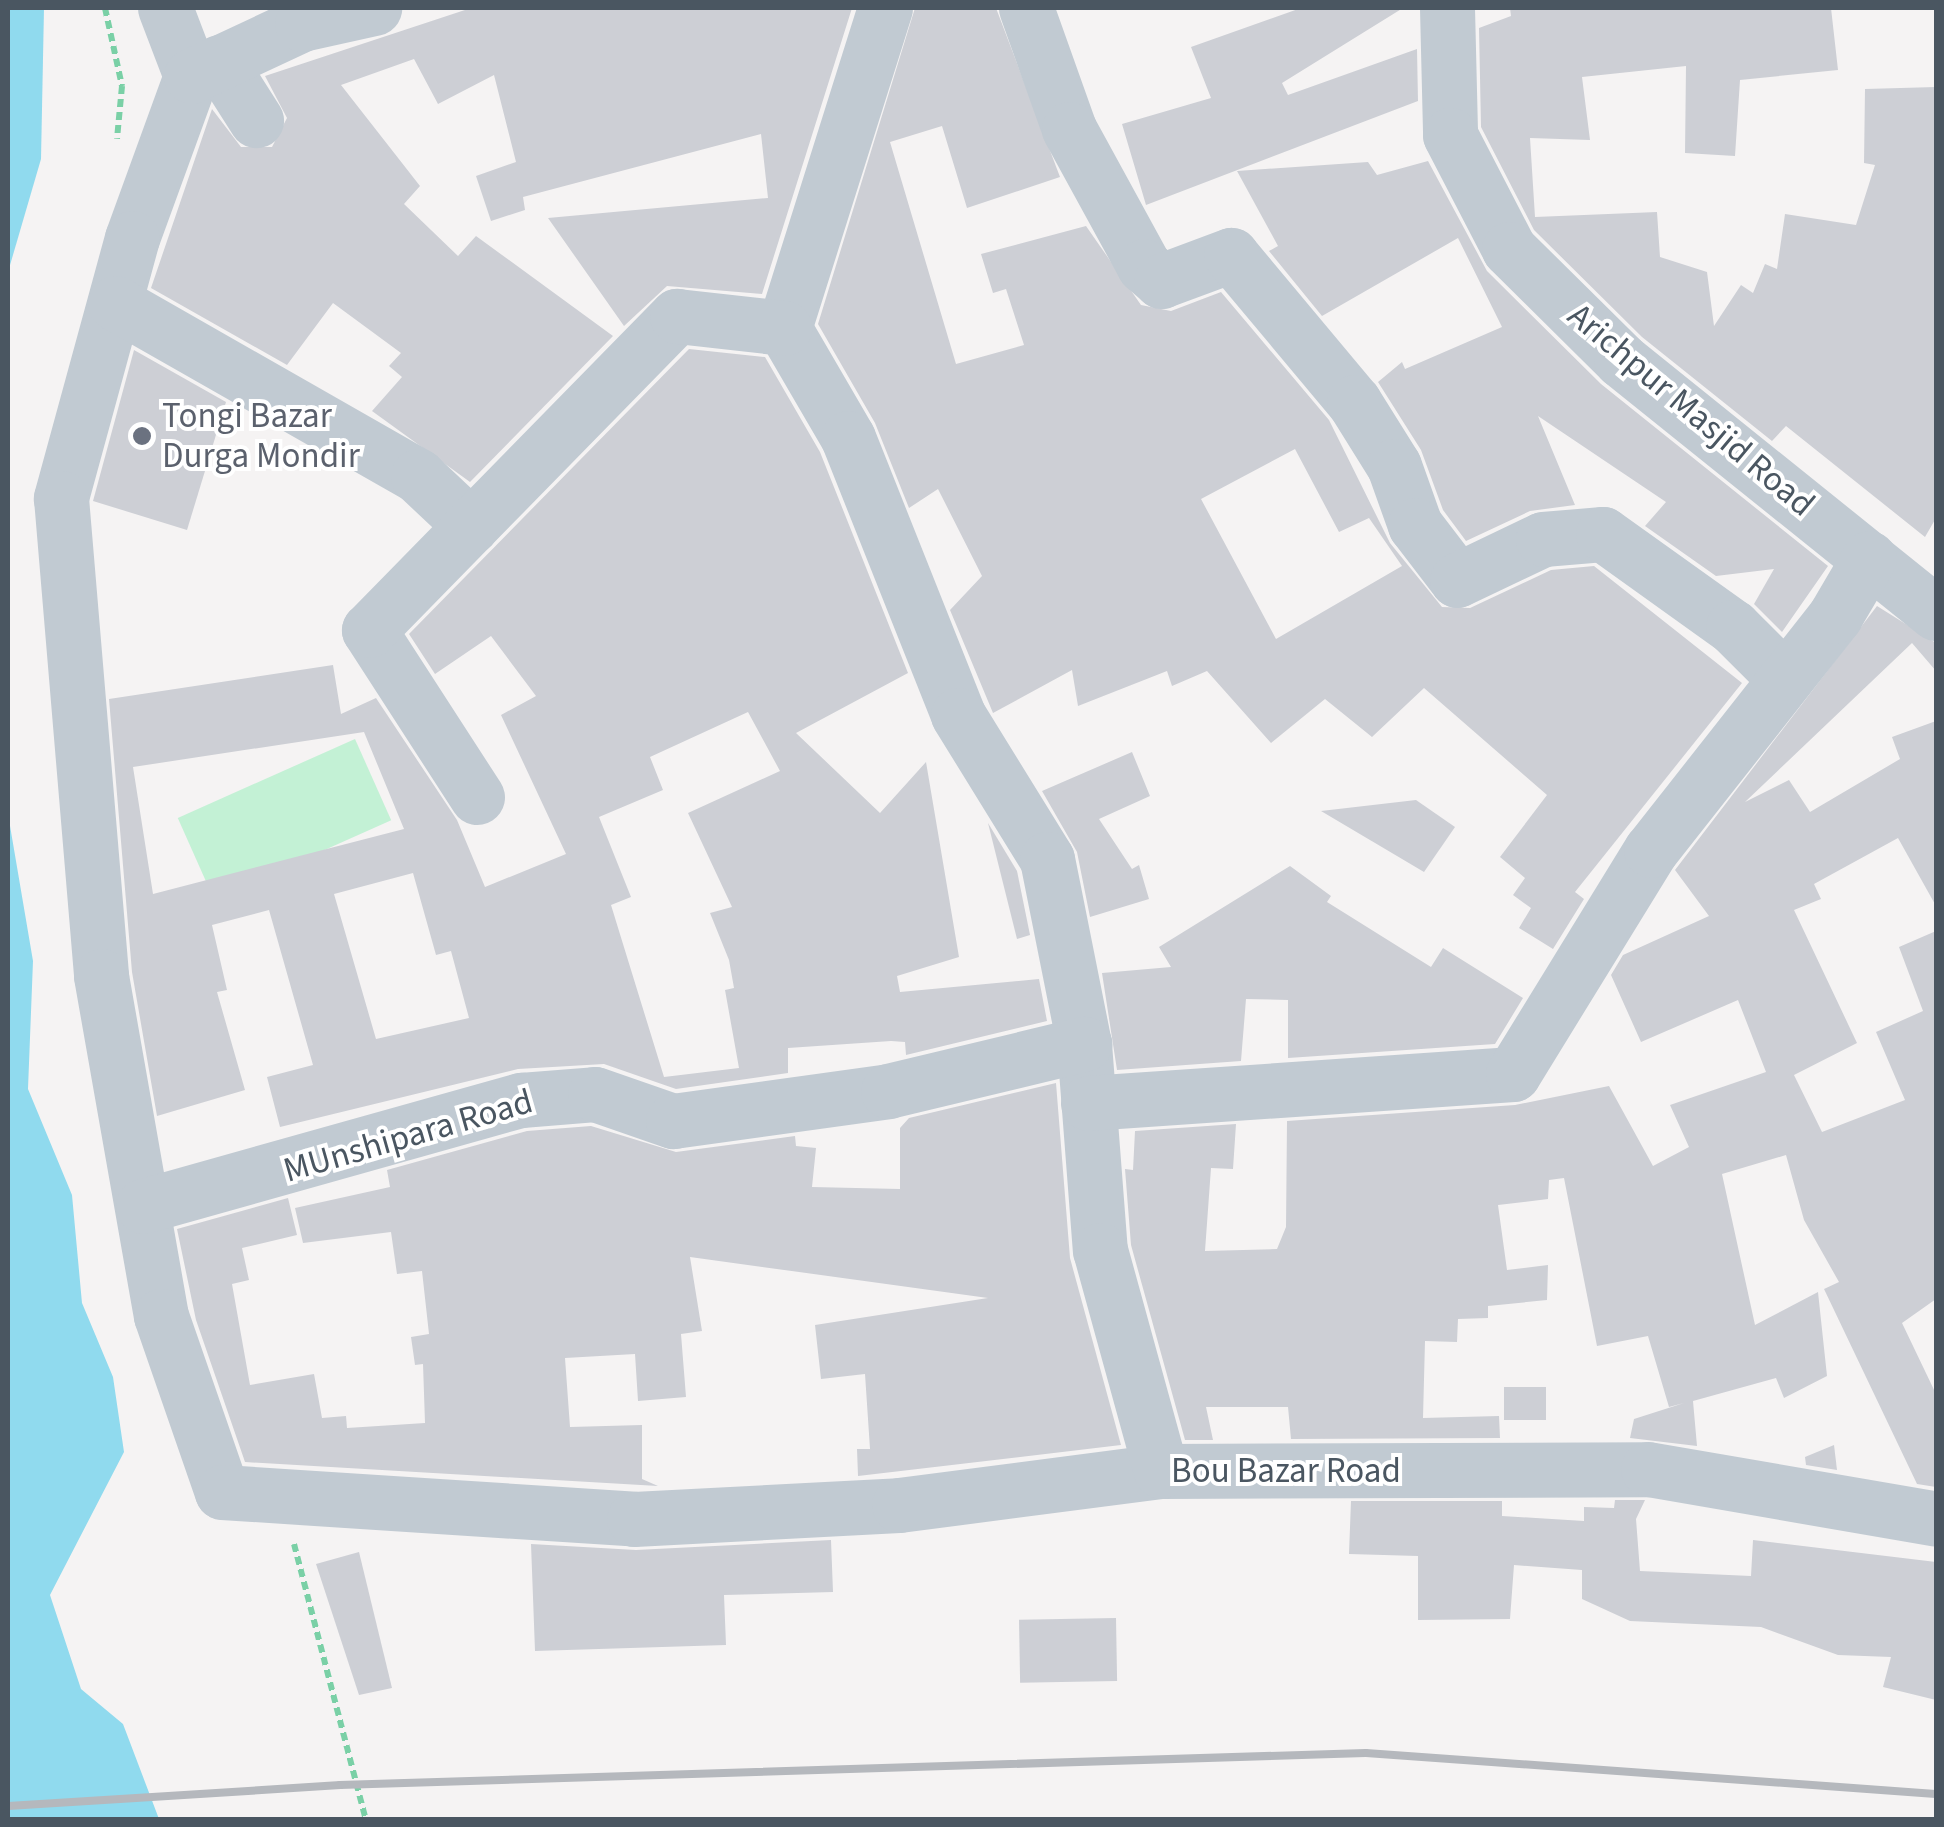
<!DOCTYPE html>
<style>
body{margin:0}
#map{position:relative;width:1944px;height:1827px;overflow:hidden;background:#f5f3f3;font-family:"Source Sans 3",sans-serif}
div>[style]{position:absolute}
.green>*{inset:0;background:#c3f1d5;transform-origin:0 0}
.water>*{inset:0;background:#90daee}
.building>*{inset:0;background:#cdcfd5;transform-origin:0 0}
.path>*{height:6px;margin-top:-3px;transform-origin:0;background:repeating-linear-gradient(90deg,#7ad0a6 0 8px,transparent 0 13px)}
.minor>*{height:55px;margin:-27.5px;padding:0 27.5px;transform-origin:27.5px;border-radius:27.5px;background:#c1cad2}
.rail>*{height:8px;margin:-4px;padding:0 4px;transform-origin:4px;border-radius:4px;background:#b5b8bd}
.dots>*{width:28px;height:28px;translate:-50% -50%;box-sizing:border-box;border:5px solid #fff;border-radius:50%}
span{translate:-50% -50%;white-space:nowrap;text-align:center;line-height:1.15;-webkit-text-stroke:8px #fff;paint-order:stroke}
.street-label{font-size:35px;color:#4a5661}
.worship-label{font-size:35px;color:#5b616d}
.left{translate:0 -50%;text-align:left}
.frame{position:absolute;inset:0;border:10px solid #4a5661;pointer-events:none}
</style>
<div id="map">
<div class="green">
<i style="left:355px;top:739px;width:89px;height:194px;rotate:66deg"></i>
</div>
<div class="water">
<i style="clip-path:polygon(8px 8px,44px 8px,41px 159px,8px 272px)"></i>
<i style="clip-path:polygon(8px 814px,33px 961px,28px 1089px,72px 1195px,82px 1303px,113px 1377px,124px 1452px,50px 1595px,81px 1689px,123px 1724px,159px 1819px,8px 1819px)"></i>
</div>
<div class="building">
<i style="clip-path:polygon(471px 8px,852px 8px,762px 294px,667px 286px,624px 326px,548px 218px,768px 198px,761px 134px,523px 197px,525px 210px,491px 221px,476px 176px,516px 162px,494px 75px,438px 104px,414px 59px,341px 85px,420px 186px,404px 204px,458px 256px,476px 236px,613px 336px,470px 482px,372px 411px,402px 377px,389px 366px,401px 353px,333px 303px,287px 365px,151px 288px,212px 109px,241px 147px,272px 147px,287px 118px,265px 76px)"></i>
<i style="clip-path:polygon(evenodd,915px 8px,996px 8px,1060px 177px,967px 208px,942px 126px,890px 142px,956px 364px,1024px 345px,1006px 289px,993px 293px,981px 254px,1086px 226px,1141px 305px,1171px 311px,1221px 292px,1329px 420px,1390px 543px,1442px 607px,1470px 608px,1551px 570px,1594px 566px,1742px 683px,1575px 892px,1584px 899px,1553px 949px,1519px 928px,1531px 908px,1513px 895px,1525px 878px,1500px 857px,1547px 795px,1424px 688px,1372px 737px,1325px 699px,1271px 743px,1207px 671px,1172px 686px,1167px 671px,1078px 706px,1072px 670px,993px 713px,950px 610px,982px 576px,938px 489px,909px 508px,875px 423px,818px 324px,915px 8px,1295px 449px,1339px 532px,1369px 518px,1402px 566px,1276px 639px,1201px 499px,1295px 449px)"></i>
<i style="clip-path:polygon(1301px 8px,1403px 8px,1282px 83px,1288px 95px,1417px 49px,1418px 101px,1146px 205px,1122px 124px,1211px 98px,1191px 47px)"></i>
<i style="clip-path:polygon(1510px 8px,1831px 8px,1838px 70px,1740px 80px,1735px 156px,1685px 153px,1686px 66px,1582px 77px,1590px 140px,1530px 138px,1535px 217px,1657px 212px,1660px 257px,1707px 272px,1714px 326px,1741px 285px,1753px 293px,1765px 264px,1777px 269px,1785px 214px,1856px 225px,1875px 165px,1864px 163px,1865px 89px,1936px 87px,1936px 518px,1925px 537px,1786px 426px,1772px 441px,1642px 337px,1534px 230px,1481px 127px,1479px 28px,1511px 16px)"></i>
<i style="clip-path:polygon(1428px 161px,1487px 271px,1601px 384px,1828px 566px,1782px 632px,1754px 604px,1774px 569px,1716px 576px,1645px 526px,1666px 502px,1538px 416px,1575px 505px,1530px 511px,1466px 541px,1443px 510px,1421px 450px,1378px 382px,1402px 362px,1405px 369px,1502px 327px,1458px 238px,1322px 316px,1269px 251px,1278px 246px,1237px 171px,1368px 162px,1377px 175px)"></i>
<i style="clip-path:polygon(evenodd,689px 349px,765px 357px,820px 452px,908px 673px,796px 733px,880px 813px,926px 762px,959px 957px,897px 976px,900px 992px,1039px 979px,1047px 1021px,906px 1055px,905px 1042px,891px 1041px,788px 1048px,788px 1073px,676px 1089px,604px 1064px,518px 1069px,280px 1127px,267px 1077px,313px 1065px,269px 910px,212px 925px,227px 990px,217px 992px,245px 1090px,157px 1116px,132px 972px,109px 699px,333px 665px,341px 714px,376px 698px,457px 820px,485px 887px,566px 854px,501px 715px,536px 696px,491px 636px,435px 674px,409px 634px,689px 349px,748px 712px,780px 771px,688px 813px,732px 907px,710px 913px,729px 960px,734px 988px,725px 990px,739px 1068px,664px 1077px,611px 905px,631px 897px,599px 817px,663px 790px,650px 757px,748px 712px,689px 349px,364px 732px,404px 829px,153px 894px,133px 767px,364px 732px,689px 349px,413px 873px,436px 955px,451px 951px,469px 1018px,376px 1039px,334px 894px,413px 873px)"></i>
<i style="clip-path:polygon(134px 350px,226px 402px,187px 530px,93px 501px)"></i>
<i style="clip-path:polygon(1877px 606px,1936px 643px,1936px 671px,1912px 643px,1745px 802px,1789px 780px,1810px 812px,1900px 759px,1892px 737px,1936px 721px,1936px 906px,1898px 838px,1814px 884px,1821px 899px,1794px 910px,1857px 1043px,1794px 1075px,1822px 1132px,1905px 1100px,1876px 1032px,1923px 1011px,1899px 947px,1936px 931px,1936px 1299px,1902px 1323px,1936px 1394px,1936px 1487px,1917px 1484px,1824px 1289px,1839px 1282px,1804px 1220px,1786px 1155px,1722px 1174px,1755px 1325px,1818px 1292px,1827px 1376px,1784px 1398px,1776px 1378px,1693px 1401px,1697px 1446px,1630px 1438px,1634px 1419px,1684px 1403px,1669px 1407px,1648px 1336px,1597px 1346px,1564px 1178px,1549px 1180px,1548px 1199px,1498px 1205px,1507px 1270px,1548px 1265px,1547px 1300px,1488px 1306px,1488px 1318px,1458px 1319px,1457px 1342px,1425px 1341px,1423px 1418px,1499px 1416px,1500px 1438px,1291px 1439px,1288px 1407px,1206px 1407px,1213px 1440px,1185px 1440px,1131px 1245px,1125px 1169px,1133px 1170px,1135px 1131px,1236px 1124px,1233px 1169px,1211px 1168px,1205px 1251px,1277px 1249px,1286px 1227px,1287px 1121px,1515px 1105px,1609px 1086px,1653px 1166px,1689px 1147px,1670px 1105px,1766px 1072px,1738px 1000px,1641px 1042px,1611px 975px,1623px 955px,1709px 916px,1675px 870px)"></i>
<i style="clip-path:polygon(1132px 752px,1150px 796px,1099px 819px,1132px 869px,1139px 865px,1149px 899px,1090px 917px,1077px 852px,1042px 791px)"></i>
<i style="clip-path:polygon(1416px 800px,1455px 827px,1424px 872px,1321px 811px)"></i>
<i style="clip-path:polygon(988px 823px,1017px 871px,1030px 935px,1017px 939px)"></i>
<i style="clip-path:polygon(1290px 866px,1331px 896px,1327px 902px,1431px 967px,1443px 948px,1523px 998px,1495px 1044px,1288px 1058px,1288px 1000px,1246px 999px,1241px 1061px,1117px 1070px,1102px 973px,1171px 967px,1159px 947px)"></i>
<i style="clip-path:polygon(1056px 1083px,1070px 1258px,1121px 1445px,858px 1476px,857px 1449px,870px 1449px,865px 1374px,821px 1379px,815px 1325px,988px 1298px,690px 1257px,702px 1331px,681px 1334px,686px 1397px,638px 1401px,635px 1354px,565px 1358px,570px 1427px,642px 1425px,642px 1479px,658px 1486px,245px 1462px,196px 1320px,177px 1229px,288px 1198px,297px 1235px,242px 1248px,249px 1280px,232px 1284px,250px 1385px,314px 1374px,322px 1418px,346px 1416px,347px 1428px,425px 1423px,423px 1364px,415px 1365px,411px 1337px,429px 1334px,422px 1271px,397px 1274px,391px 1232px,303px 1243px,295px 1208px,390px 1187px,387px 1170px,527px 1131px,591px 1126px,676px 1152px,795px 1136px,796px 1146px,816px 1148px,812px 1187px,900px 1189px,900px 1128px,909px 1118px)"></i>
<i style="left:1504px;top:1387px;width:42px;height:33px"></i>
<i style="clip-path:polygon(1834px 1445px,1837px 1470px,1806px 1465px,1805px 1457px)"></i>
<i style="clip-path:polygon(1615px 1500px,1645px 1500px,1636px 1519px,1640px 1571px,1751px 1576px,1753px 1540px,1936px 1562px,1936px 1700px,1883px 1687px,1891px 1657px,1838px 1655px,1761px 1627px,1630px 1621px,1582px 1599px,1582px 1570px,1514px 1565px,1510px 1619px,1418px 1620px,1418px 1556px,1349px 1554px,1351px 1501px,1502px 1501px,1502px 1516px,1584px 1521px,1584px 1507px,1614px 1508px)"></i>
<i style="clip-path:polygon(831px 1540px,833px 1592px,724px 1595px,726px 1645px,535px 1651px,531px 1544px,636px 1550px)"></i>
<i style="clip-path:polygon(359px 1552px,392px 1688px,359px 1695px,316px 1564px)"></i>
<i style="left:1116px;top:1618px;width:63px;height:97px;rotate:89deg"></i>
</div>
<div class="path">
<i style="left:105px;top:8px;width:80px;rotate:77.7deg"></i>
<i style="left:122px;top:86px;width:53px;rotate:95.4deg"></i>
<i style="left:294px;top:1544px;width:285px;rotate:75.4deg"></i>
</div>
<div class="minor">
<i style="left:165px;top:8px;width:73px;rotate:69.1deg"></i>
<i style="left:191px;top:76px;width:172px;rotate:110deg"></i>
<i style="left:132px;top:238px;width:270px;rotate:105.3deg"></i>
<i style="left:61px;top:498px;width:480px;rotate:85.2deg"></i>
<i style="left:101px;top:976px;width:345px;rotate:80deg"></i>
<i style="left:161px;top:1316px;width:186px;rotate:70.9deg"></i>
<i style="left:222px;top:1492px;width:413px;rotate:3.7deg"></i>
<i style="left:634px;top:1519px;width:265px;rotate:-3deg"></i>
<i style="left:899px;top:1505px;width:264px;rotate:-7.4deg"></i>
<i style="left:1161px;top:1471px;width:487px;rotate:-0.2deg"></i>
<i style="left:1648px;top:1469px;width:292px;rotate:9.8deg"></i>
<i style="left:885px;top:8px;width:336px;rotate:107.5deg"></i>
<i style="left:784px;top:328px;width:127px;rotate:59.8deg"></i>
<i style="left:848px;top:438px;width:298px;rotate:68.3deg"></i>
<i style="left:958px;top:715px;width:169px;rotate:58.3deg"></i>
<i style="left:1047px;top:859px;width:189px;rotate:78.7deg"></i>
<i style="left:1084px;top:1044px;width:207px;rotate:85.6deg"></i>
<i style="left:1100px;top:1250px;width:229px;rotate:74.6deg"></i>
<i style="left:1026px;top:8px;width:128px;rotate:70.4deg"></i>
<i style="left:1069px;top:129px;width:156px;rotate:61.3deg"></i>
<i style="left:1144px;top:266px;width:23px;rotate:41deg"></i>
<i style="left:1161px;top:281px;width:75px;rotate:-20.4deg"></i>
<i style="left:1231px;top:255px;width:192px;rotate:50.1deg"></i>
<i style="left:1354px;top:402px;width:75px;rotate:58deg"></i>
<i style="left:1394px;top:466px;width:63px;rotate:70.4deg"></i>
<i style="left:1415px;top:525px;width:69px;rotate:52.6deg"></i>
<i style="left:1457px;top:580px;width:95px;rotate:-25.5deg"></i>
<i style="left:1543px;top:539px;width:60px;rotate:-4.8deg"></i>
<i style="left:1603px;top:534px;width:160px;rotate:35.6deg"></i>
<i style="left:1733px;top:627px;width:72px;rotate:45deg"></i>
<i style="left:1447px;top:8px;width:127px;rotate:88.6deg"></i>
<i style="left:1450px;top:135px;width:128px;rotate:62.6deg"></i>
<i style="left:1509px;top:249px;width:158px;rotate:44.7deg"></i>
<i style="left:1621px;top:360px;width:404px;rotate:38.8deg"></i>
<i style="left:219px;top:62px;width:69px;rotate:57.5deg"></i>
<i style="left:191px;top:76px;width:123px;rotate:-25.1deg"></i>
<i style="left:302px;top:24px;width:74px;rotate:-12.5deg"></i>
<i style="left:115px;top:303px;width:349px;rotate:29.7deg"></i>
<i style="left:418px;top:476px;width:73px;rotate:43.3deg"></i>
<i style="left:477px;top:797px;width:199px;rotate:-122.9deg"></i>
<i style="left:369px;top:630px;width:440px;rotate:-45.6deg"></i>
<i style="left:677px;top:316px;width:108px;rotate:6.4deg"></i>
<i style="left:1088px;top:1103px;width:426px;rotate:-3.9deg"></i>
<i style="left:1513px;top:1074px;width:263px;rotate:-58.4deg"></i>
<i style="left:1651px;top:850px;width:298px;rotate:-51.8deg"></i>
<i style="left:1835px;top:616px;width:67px;rotate:-59.6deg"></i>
<i style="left:143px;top:1206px;width:393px;rotate:-15.7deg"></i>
<i style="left:521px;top:1100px;width:74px;rotate:-4.6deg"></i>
<i style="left:595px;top:1094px;width:83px;rotate:19.1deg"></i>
<i style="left:673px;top:1121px;width:217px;rotate:-7.9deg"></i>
<i style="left:888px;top:1091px;width:202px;rotate:-13.5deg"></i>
</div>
<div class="rail">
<i style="left:8px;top:1806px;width:333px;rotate:-3.6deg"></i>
<i style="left:340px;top:1785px;width:1026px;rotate:-1.79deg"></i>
<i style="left:1366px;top:1753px;width:571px;rotate:4.11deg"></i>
</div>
<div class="dots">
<i style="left:142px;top:436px;background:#6b7280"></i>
</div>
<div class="street-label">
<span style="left:1691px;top:410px;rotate:40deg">Arichpur Masjid Road</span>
<span style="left:408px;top:1136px;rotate:-16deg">MUnshipara Road</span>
<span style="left:1286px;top:1471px">Bou Bazar Road</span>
</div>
<div class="worship-label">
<span class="left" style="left:162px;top:436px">Tongi Bazar<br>Durga Mondir</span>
</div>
<div class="frame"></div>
</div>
